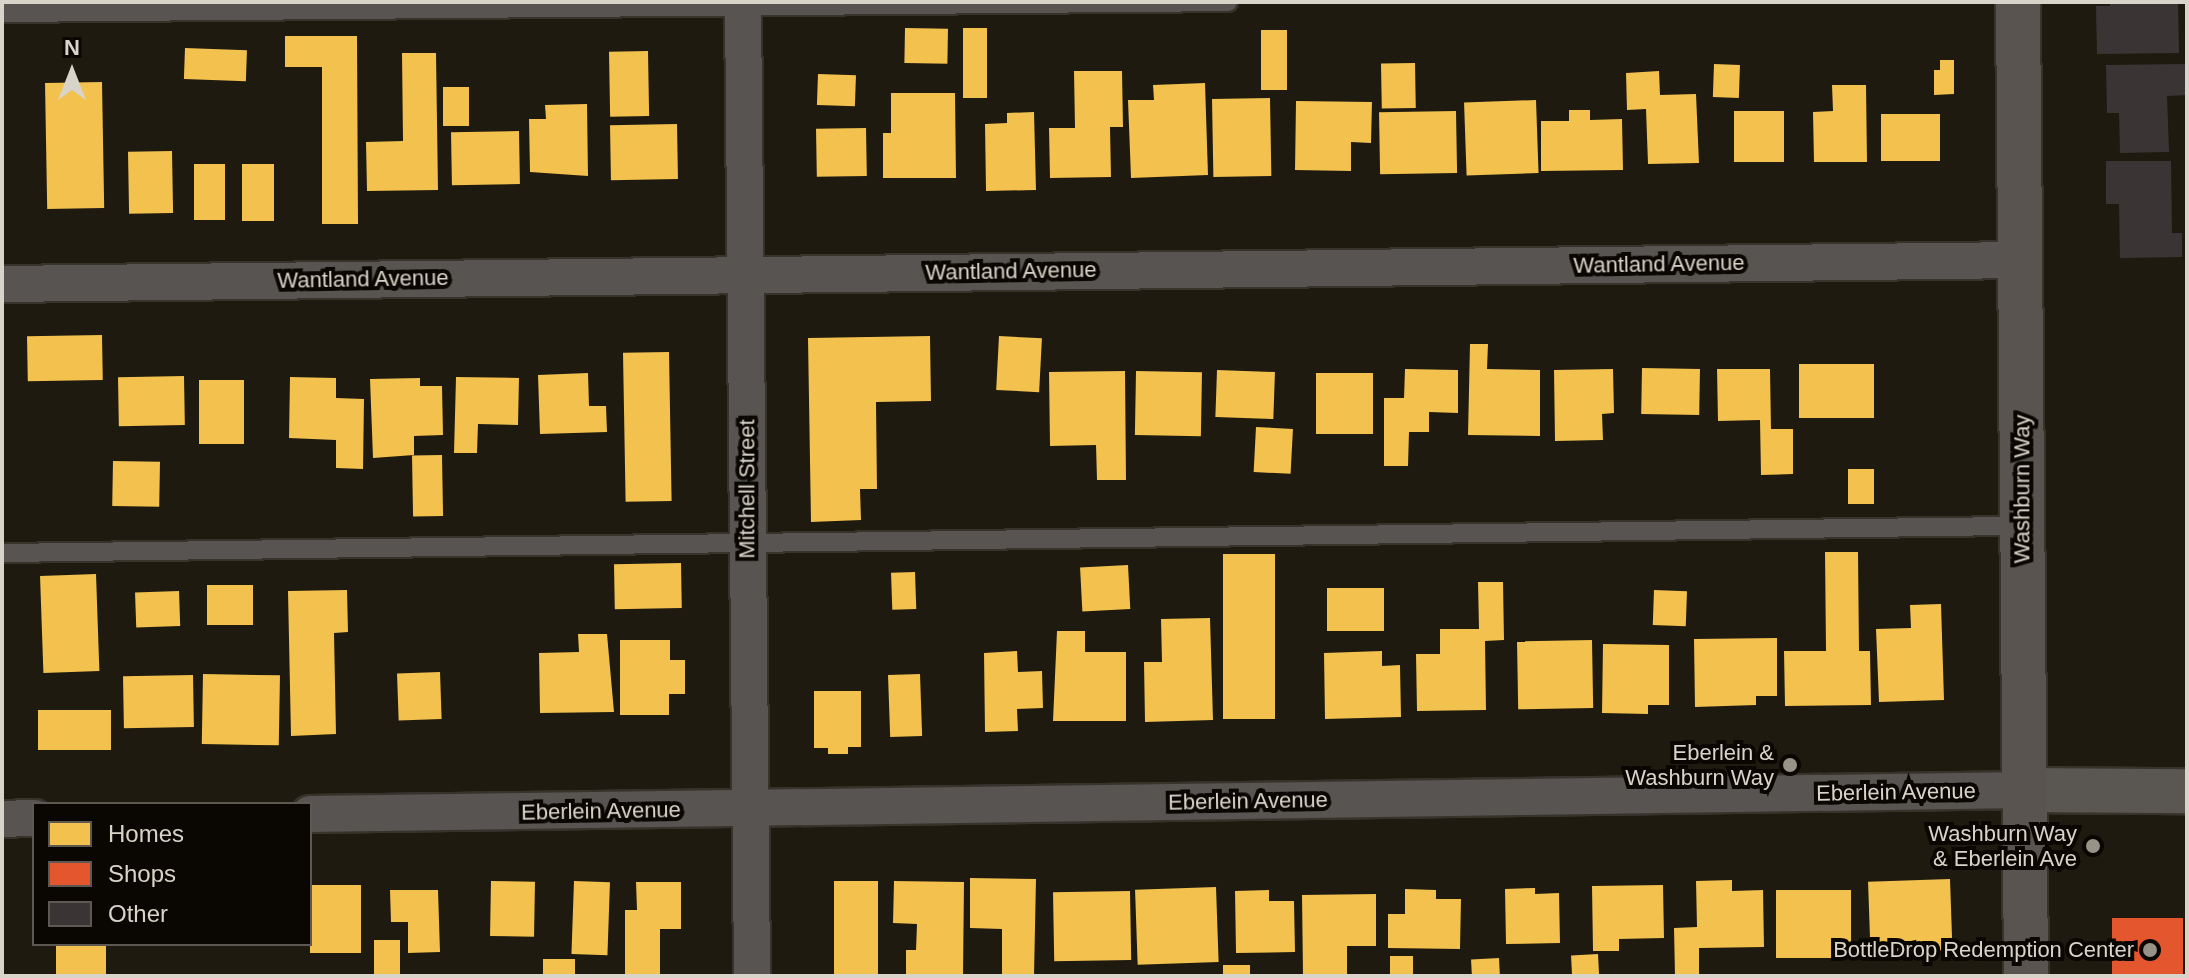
<!DOCTYPE html>
<style>
body{margin:0}
#map{position:relative;width:2189px;height:978px;overflow:hidden;background:#1e1a10;font-family:Helvetica,sans-serif}
div>[style]{position:absolute}
.homes>*{inset:0;background:#f2c14e;transform-origin:0 0}
.shops>*{inset:0;background:#e4572e;transform-origin:0 0}
.building>*{inset:0;background:#3a3534}
.roads{filter:drop-shadow(2px 0 #37332b) drop-shadow(-2px 0 #37332b) drop-shadow(0 2px #37332b) drop-shadow(0 -2px #37332b)}
.lane>*{height:18px;margin:-9px;padding:0 9px;transform-origin:9px;border-radius:9px;background:#575451}
.street>*{height:36px;margin:-18px;padding:0 18px;transform-origin:18px;border-radius:18px;background:#575451}
.secondary>*{height:44px;margin:-22px;padding:0 22px;transform-origin:22px;border-radius:22px;background:#5a5651}
.primary>*{height:44px;margin:-22px;padding:0 22px;transform-origin:22px;border-radius:22px;background:#59544f}
.dots>*{width:22px;height:22px;translate:-50% -50%;box-sizing:border-box;border:4px solid #0a0702;border-radius:50%}
span{translate:-50% -50%;white-space:nowrap;text-align:center;line-height:1.15;-webkit-text-stroke:8px #0a0702;paint-order:stroke}
.street-label{font-size:22px;color:#d9d4c9}
.poi-label{font-size:22px;color:#d9d4c9}
.right{translate:-100% -50%;text-align:right}
.frame{position:absolute;inset:0;border:4px solid #d9d4c9;pointer-events:none}
.legend{position:absolute;left:32px;top:802px;width:280px;height:144px;box-sizing:border-box;background:#0a0702;border:2px solid #5d5952;margin:0;padding:10px 14px;list-style:none;font-size:24px;color:#d9d4c9}
.legend li{display:flex;align-items:center;gap:16px;height:40px}
.legend b{width:40px;border:2px solid #5d5952}
.north{position:absolute;left:32px;top:32px;width:80px;height:80px;-webkit-text-stroke:6px #0a0702;paint-order:stroke;rotate:0deg;font-size:22px;font-weight:700;line-height:32px;text-align:center;color:#d9d4c9}
.north::after{content:'';display:block;margin:auto;width:28px;height:36px;background:#d9d4c9;clip-path:polygon(50% 0,100% 100%,50% 72%,0 100%)}
</style>
<div id="map">
<div class="homes">
<i style="left:905px;top:28px;width:43px;height:35px;rotate:1deg"></i>
<i style="left:963px;top:28px;width:24px;height:70px"></i>
<i style="left:1261px;top:30px;width:26px;height:60px"></i>
<i style="clip-path:polygon(285px 36px,357px 36px,358px 224px,322px 224px,322px 67px,285px 67px)"></i>
<i style="left:185px;top:48px;width:62px;height:31px;rotate:2deg"></i>
<i style="left:648px;top:51px;width:65px;height:39px;rotate:89deg"></i>
<i style="clip-path:polygon(402px 53px,436px 53px,438px 190px,367px 191px,366px 142px,403px 141px)"></i>
<i style="clip-path:polygon(1940px 60px,1954px 60px,1954px 94px,1934px 95px,1934px 70px,1940px 70px)"></i>
<i style="left:1415px;top:63px;width:45px;height:34px;rotate:89deg"></i>
<i style="left:1714px;top:64px;width:26px;height:33px;rotate:2deg"></i>
<i style="clip-path:polygon(1074px 71px,1122px 71px,1123px 127px,1110px 127px,1111px 177px,1050px 178px,1049px 128px,1075px 128px)"></i>
<i style="clip-path:polygon(1659px 71px,1660px 95px,1696px 94px,1699px 163px,1648px 164px,1646px 109px,1627px 110px,1626px 73px)"></i>
<i style="left:818px;top:74px;width:38px;height:31px;rotate:2deg"></i>
<i style="left:102px;top:82px;width:126px;height:57px;rotate:89deg"></i>
<i style="clip-path:polygon(1205px 83px,1208px 175px,1131px 178px,1128px 100px,1154px 100px,1153px 85px)"></i>
<i style="clip-path:polygon(1832px 85px,1866px 85px,1867px 162px,1814px 162px,1813px 112px,1833px 111px)"></i>
<i style="left:443px;top:87px;width:26px;height:39px"></i>
<i style="clip-path:polygon(891px 93px,955px 93px,956px 178px,883px 178px,883px 133px,891px 133px)"></i>
<i style="left:1270px;top:98px;width:78px;height:58px;rotate:89deg"></i>
<i style="left:1536px;top:100px;width:73px;height:72px;rotate:88deg"></i>
<i style="clip-path:polygon(1296px 101px,1372px 102px,1371px 143px,1351px 142px,1351px 171px,1295px 170px)"></i>
<i style="clip-path:polygon(587px 104px,588px 176px,530px 172px,529px 119px,546px 119px,545px 105px)"></i>
<i style="clip-path:polygon(1569px 110px,1590px 110px,1590px 120px,1622px 119px,1623px 170px,1541px 171px,1541px 121px,1569px 121px)"></i>
<i style="left:1456px;top:111px;width:62px;height:77px;rotate:89deg"></i>
<i style="left:1734px;top:111px;width:50px;height:51px"></i>
<i style="clip-path:polygon(1034px 112px,1036px 190px,986px 191px,985px 124px,1007px 123px,1007px 113px)"></i>
<i style="left:1940px;top:114px;width:47px;height:59px;rotate:90deg"></i>
<i style="left:677px;top:124px;width:55px;height:67px;rotate:89deg"></i>
<i style="left:866px;top:128px;width:48px;height:50px;rotate:89deg"></i>
<i style="left:519px;top:131px;width:53px;height:68px;rotate:89deg"></i>
<i style="left:172px;top:151px;width:62px;height:44px;rotate:89deg"></i>
<i style="left:194px;top:164px;width:31px;height:56px"></i>
<i style="left:242px;top:164px;width:32px;height:57px"></i>
<i style="left:102px;top:335px;width:45px;height:75px;rotate:89deg"></i>
<i style="clip-path:polygon(930px 336px,931px 401px,876px 402px,877px 489px,860px 489px,861px 520px,811px 522px,808px 338px)"></i>
<i style="left:999px;top:336px;width:43px;height:54px;rotate:3deg"></i>
<i style="clip-path:polygon(1470px 344px,1488px 344px,1487px 369px,1540px 370px,1540px 436px,1468px 435px)"></i>
<i style="left:669px;top:352px;width:149px;height:46px;rotate:89deg"></i>
<i style="left:1799px;top:364px;width:75px;height:54px"></i>
<i style="left:1642px;top:368px;width:58px;height:46px;rotate:1deg"></i>
<i style="clip-path:polygon(1405px 369px,1458px 370px,1458px 413px,1429px 412px,1429px 432px,1409px 432px,1408px 466px,1384px 466px,1384px 398px,1404px 398px)"></i>
<i style="clip-path:polygon(1613px 369px,1614px 413px,1602px 414px,1603px 440px,1555px 441px,1554px 370px)"></i>
<i style="clip-path:polygon(1717px 369px,1770px 369px,1771px 429px,1793px 429px,1793px 474px,1761px 475px,1760px 420px,1718px 421px)"></i>
<i style="left:1217px;top:370px;width:58px;height:47px;rotate:2deg"></i>
<i style="clip-path:polygon(1125px 371px,1126px 480px,1097px 480px,1096px 445px,1050px 446px,1049px 372px)"></i>
<i style="left:1136px;top:371px;width:66px;height:64px;rotate:1deg"></i>
<i style="clip-path:polygon(588px 373px,589px 406px,606px 406px,607px 432px,540px 434px,538px 375px)"></i>
<i style="left:1316px;top:373px;width:57px;height:61px"></i>
<i style="left:184px;top:376px;width:49px;height:66px;rotate:89deg"></i>
<i style="clip-path:polygon(290px 377px,336px 378px,336px 398px,364px 399px,363px 469px,336px 468px,336px 440px,289px 438px)"></i>
<i style="clip-path:polygon(456px 377px,519px 378px,518px 425px,478px 424px,477px 453px,454px 453px)"></i>
<i style="clip-path:polygon(420px 378px,420px 386px,442px 386px,443px 435px,414px 436px,414px 455px,373px 458px,370px 379px)"></i>
<i style="left:199px;top:380px;width:45px;height:64px"></i>
<i style="left:1256px;top:427px;width:37px;height:45px;rotate:3deg"></i>
<i style="left:442px;top:455px;width:61px;height:30px;rotate:89deg"></i>
<i style="left:113px;top:461px;width:47px;height:45px;rotate:1deg"></i>
<i style="left:1848px;top:469px;width:26px;height:35px"></i>
<i style="clip-path:polygon(1825px 552px,1858px 552px,1859px 651px,1870px 651px,1871px 705px,1785px 706px,1784px 651px,1826px 651px)"></i>
<i style="left:1223px;top:554px;width:52px;height:165px"></i>
<i style="left:681px;top:563px;width:45px;height:67px;rotate:89deg"></i>
<i style="left:1128px;top:565px;width:44px;height:48px;rotate:87deg"></i>
<i style="left:915px;top:572px;width:37px;height:24px;rotate:88deg"></i>
<i style="left:96px;top:574px;width:97px;height:56px;rotate:88deg"></i>
<i style="clip-path:polygon(1478px 582px,1503px 582px,1504px 640px,1485px 641px,1486px 710px,1417px 711px,1416px 654px,1440px 654px,1440px 629px,1479px 629px)"></i>
<i style="left:253px;top:585px;width:40px;height:46px;rotate:90deg"></i>
<i style="left:1327px;top:588px;width:57px;height:43px"></i>
<i style="clip-path:polygon(347px 590px,348px 632px,334px 633px,336px 734px,291px 736px,288px 591px)"></i>
<i style="left:1654px;top:590px;width:33px;height:35px;rotate:2deg"></i>
<i style="left:179px;top:591px;width:35px;height:44px;rotate:88deg"></i>
<i style="clip-path:polygon(1941px 604px,1944px 700px,1879px 702px,1876px 629px,1911px 628px,1910px 605px)"></i>
<i style="clip-path:polygon(1210px 618px,1213px 720px,1145px 722px,1144px 662px,1162px 662px,1161px 619px)"></i>
<i style="clip-path:polygon(1057px 631px,1085px 631px,1085px 652px,1126px 652px,1126px 721px,1053px 721px)"></i>
<i style="clip-path:polygon(578px 634px,607px 634px,614px 712px,540px 713px,539px 653px,579px 652px)"></i>
<i style="clip-path:polygon(1777px 638px,1777px 696px,1756px 696px,1756px 705px,1695px 707px,1694px 639px)"></i>
<i style="clip-path:polygon(620px 640px,670px 640px,670px 660px,685px 660px,685px 694px,669px 694px,669px 715px,620px 715px)"></i>
<i style="left:1592px;top:640px;width:68px;height:75px;rotate:89deg"></i>
<i style="clip-path:polygon(1603px 644px,1669px 645px,1669px 705px,1648px 705px,1648px 714px,1602px 713px)"></i>
<i style="clip-path:polygon(1017px 651px,1018px 672px,1042px 671px,1043px 708px,1017px 709px,1018px 731px,985px 732px,984px 653px)"></i>
<i style="clip-path:polygon(1382px 651px,1382px 666px,1400px 665px,1401px 717px,1325px 719px,1324px 653px)"></i>
<i style="left:440px;top:672px;width:47px;height:43px;rotate:88deg"></i>
<i style="left:203px;top:674px;width:77px;height:70px;rotate:1deg"></i>
<i style="left:920px;top:674px;width:62px;height:32px;rotate:88deg"></i>
<i style="left:193px;top:675px;width:52px;height:70px;rotate:89deg"></i>
<i style="clip-path:polygon(814px 691px,861px 691px,861px 747px,848px 747px,848px 754px,828px 754px,828px 748px,814px 748px)"></i>
<i style="left:111px;top:710px;width:40px;height:73px;rotate:90deg"></i>
<i style="clip-path:polygon(970px 878px,1036px 879px,1034px 976px,1002px 976px,1002px 929px,970px 928px)"></i>
<i style="left:1950px;top:879px;width:71px;height:82px;rotate:88deg"></i>
<i style="clip-path:polygon(1732px 880px,1732px 891px,1763px 890px,1764px 947px,1699px 948px,1699px 976px,1675px 976px,1674px 928px,1697px 927px,1696px 881px)"></i>
<i style="left:491px;top:881px;width:44px;height:55px;rotate:1deg"></i>
<i style="left:574px;top:881px;width:36px;height:73px;rotate:2deg"></i>
<i style="left:834px;top:881px;width:44px;height:95px"></i>
<i style="clip-path:polygon(894px 881px,964px 882px,963px 976px,906px 976px,906px 950px,916px 950px,917px 924px,893px 923px)"></i>
<i style="clip-path:polygon(636px 882px,681px 882px,681px 929px,660px 929px,660px 976px,625px 976px,625px 910px,637px 910px)"></i>
<i style="left:310px;top:885px;width:51px;height:68px"></i>
<i style="clip-path:polygon(1663px 885px,1664px 938px,1619px 939px,1619px 951px,1593px 951px,1592px 886px)"></i>
<i style="left:1216px;top:887px;width:75px;height:81px;rotate:88deg"></i>
<i style="clip-path:polygon(1535px 888px,1535px 894px,1559px 893px,1560px 943px,1506px 944px,1505px 889px)"></i>
<i style="clip-path:polygon(1405px 889px,1436px 890px,1436px 899px,1461px 899px,1460px 949px,1388px 948px,1388px 914px,1405px 914px)"></i>
<i style="clip-path:polygon(390px 890px,438px 890px,440px 952px,408px 953px,408px 922px,391px 922px)"></i>
<i style="clip-path:polygon(1269px 890px,1269px 901px,1294px 901px,1295px 952px,1236px 953px,1235px 891px)"></i>
<i style="left:1776px;top:890px;width:75px;height:68px"></i>
<i style="left:1130px;top:891px;width:69px;height:77px;rotate:89deg"></i>
<i style="clip-path:polygon(1376px 894px,1376px 946px,1347px 946px,1347px 976px,1303px 976px,1302px 895px)"></i>
<i style="left:374px;top:940px;width:26px;height:36px"></i>
<i style="left:56px;top:944px;width:50px;height:32px"></i>
<i style="left:1598px;top:954px;width:22px;height:27px;rotate:87deg"></i>
<i style="left:1390px;top:956px;width:23px;height:20px"></i>
<i style="left:1499px;top:958px;width:18px;height:28px;rotate:87deg"></i>
<i style="left:575px;top:959px;width:17px;height:32px;rotate:90deg"></i>
<i style="left:1250px;top:965px;width:11px;height:27px;rotate:90deg"></i>
</div>
<div class="shops">
<i style="left:2112px;top:918px;width:71px;height:58px"></i>
</div>
<div class="building">
<i style="clip-path:polygon(2110px 2px,2178px 2px,2179px 53px,2097px 54px,2096px 6px,2110px 6px)"></i>
<i style="clip-path:polygon(2187px 64px,2187px 95px,2167px 96px,2169px 152px,2120px 153px,2119px 113px,2107px 113px,2106px 65px)"></i>
<i style="clip-path:polygon(2106px 161px,2171px 161px,2172px 233px,2182px 233px,2182px 257px,2120px 258px,2119px 204px,2106px 204px)"></i>
</div>
<div class="roads">
<div class="lane">
<i style="left:2px;top:13px;width:1226px;rotate:-0.51deg"></i>
<i style="left:2px;top:553px;width:2020px;rotate:-0.77deg"></i>
</div>
<div class="street">
<i style="left:743px;top:2px;width:974px;rotate:89.47deg"></i>
<i style="left:2px;top:284px;width:2019px;rotate:-0.68deg"></i>
<i style="left:310px;top:814px;width:1715px;rotate:-0.8deg"></i>
<i style="left:2px;top:819px;width:32px;rotate:-2deg"></i>
</div>
<div class="secondary">
<i style="left:2025px;top:790px;width:162px;rotate:0.4deg"></i>
</div>
<div class="primary">
<i style="left:2018px;top:2px;width:974px;rotate:89.53deg"></i>
</div>
</div>
<div class="dots">
<i style="left:1790px;top:765px;background:#989388"></i>
<i style="left:2093px;top:846px;background:#989388"></i>
<i style="left:2150px;top:950px;background:#989388"></i>
</div>
<div class="street-label">
<span style="left:1659px;top:264px;rotate:-1deg">Wantland Avenue</span>
<span style="left:1011px;top:271px;rotate:-1deg">Wantland Avenue</span>
<span style="left:363px;top:279px;rotate:-1deg">Wantland Avenue</span>
<span style="left:747px;top:489px;rotate:-90deg">Mitchell Street</span>
<span style="left:2022px;top:489px;rotate:-90deg">Washburn Way</span>
<span style="left:1896px;top:792px;rotate:-1deg">Eberlein Avenue</span>
<span style="left:1248px;top:801px;rotate:-1deg">Eberlein Avenue</span>
<span style="left:601px;top:811px;rotate:-1deg">Eberlein Avenue</span>
</div>
<div class="poi-label">
<span class="right" style="left:1774px;top:765px">Eberlein &amp;<br>Washburn Way</span>
<span class="right" style="left:2077px;top:846px">Washburn Way<br>&amp; Eberlein Ave</span>
<span class="right" style="left:2134px;top:950px">BottleDrop Redemption Center</span>
</div>
<div class="frame"></div>
<ul class="legend">
<li><b style="height:22px;background:#f2c14e"></b>Homes</li>
<li><b style="height:22px;background:#e4572e"></b>Shops</li>
<li><b style="height:22px;background:#3a3534"></b>Other</li>
</ul>
<div class="north">N</div>
</div>
